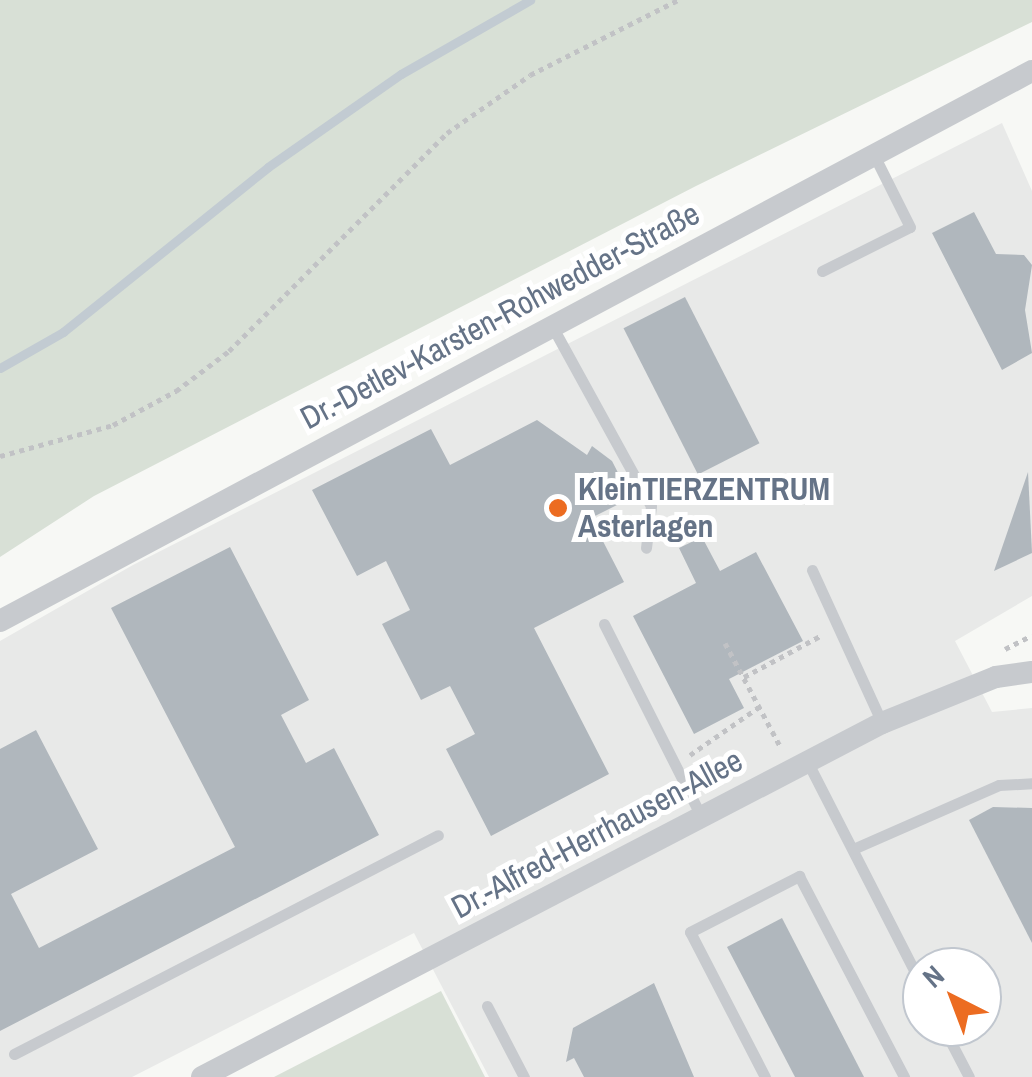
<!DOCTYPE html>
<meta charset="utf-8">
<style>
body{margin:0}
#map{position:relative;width:1032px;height:1077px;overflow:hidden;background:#f7f8f5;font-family:"Archivo Narrow",sans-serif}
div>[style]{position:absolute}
.built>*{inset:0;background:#e8e9e8}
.green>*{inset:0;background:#d8e0d6}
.stream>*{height:9px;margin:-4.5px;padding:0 4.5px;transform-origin:4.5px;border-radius:4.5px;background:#c2cbd2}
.building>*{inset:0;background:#b0b7bd;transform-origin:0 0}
.path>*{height:5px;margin-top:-2.5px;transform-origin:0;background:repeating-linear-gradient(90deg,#c1c2c5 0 5px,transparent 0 10px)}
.lane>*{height:11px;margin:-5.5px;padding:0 5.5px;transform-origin:5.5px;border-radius:5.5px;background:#c7cace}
.street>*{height:22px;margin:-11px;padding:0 11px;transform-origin:11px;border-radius:11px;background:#c7cace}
.dots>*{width:28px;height:28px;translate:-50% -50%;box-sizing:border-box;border:5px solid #fff;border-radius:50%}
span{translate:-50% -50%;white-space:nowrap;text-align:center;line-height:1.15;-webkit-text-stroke:10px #fff;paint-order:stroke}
.street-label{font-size:32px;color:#657387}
.poi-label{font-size:32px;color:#657387;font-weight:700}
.left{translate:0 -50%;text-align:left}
.north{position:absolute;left:902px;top:947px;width:100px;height:100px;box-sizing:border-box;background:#fff;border:2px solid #c1c7cf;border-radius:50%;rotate:318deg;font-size:28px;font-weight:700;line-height:40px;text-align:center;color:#657387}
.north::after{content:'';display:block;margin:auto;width:35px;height:45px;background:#ec6c21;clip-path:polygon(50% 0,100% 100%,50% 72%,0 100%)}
</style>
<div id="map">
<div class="built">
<i style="clip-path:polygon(evenodd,1002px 123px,1032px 191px,1032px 596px,955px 641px,992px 712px,1032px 708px,1032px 1077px,489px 1077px,414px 933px,132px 1077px,0 1077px,0 641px,133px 565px,1002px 123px,922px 967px,982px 967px,982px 1027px,922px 1027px,922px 967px)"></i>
</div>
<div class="green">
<i style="clip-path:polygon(0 0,1032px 0,1032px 22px,696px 186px,94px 496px,0 557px)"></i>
<i style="clip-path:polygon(441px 991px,485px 1077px,274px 1077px)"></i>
</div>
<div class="stream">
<i style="left:0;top:368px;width:73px;rotate:-29.7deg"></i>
<i style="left:63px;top:332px;width:263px;rotate:-38.8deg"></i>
<i style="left:268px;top:167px;width:162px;rotate:-35deg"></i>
<i style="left:401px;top:74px;width:149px;rotate:-29.8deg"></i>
</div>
<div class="building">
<i style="clip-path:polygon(974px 212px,996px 254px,1024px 255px,1032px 265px,1025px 310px,1032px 353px,1002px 370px,932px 233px)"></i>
<i style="left:685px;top:297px;width:164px;height:69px;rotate:63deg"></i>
<i style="clip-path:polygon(537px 420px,587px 455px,592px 446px,612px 461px,631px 498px,591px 518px,624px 582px,534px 628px,609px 774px,491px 836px,446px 749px,475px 734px,450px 686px,421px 700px,382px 624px,410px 610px,386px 561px,357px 576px,312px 490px,431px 429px,450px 465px)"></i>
<i style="clip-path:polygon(1028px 472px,1032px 553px,994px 571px)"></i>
<i style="clip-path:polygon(702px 537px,720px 571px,756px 552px,803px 641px,729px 679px,744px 708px,694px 734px,633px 616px,696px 583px,679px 548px)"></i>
<i style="clip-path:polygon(230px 547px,309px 700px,281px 715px,306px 763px,334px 748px,379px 835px,0 1031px,0 749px,36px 730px,98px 849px,11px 894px,39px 948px,235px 847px,111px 608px)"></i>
<i style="clip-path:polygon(993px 807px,1032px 808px,1032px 943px,969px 820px)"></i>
<i style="clip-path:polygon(782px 918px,864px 1077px,795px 1077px,727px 947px)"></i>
<i style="clip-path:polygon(654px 983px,694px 1077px,584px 1077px,574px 1058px,566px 1062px,573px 1028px)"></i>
</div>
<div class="path">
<i style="left:0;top:456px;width:117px;rotate:-15.3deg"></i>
<i style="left:113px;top:425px;width:72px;rotate:-28.4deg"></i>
<i style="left:176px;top:391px;width:66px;rotate:-37deg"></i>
<i style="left:229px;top:351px;width:308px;rotate:-45deg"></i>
<i style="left:447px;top:133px;width:101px;rotate:-34.9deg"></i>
<i style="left:530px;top:75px;width:166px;rotate:-26.9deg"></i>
<i style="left:725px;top:643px;width:119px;rotate:61.9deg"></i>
<i style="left:1005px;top:649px;width:30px;rotate:-27deg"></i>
<i style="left:744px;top:677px;width:86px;rotate:-28.3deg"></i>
<i style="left:690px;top:755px;width:84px;rotate:-34.8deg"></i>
</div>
<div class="lane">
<i style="left:822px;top:271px;width:98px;rotate:-26.6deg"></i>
<i style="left:910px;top:227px;width:80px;rotate:-116.6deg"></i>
<i style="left:552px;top:326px;width:205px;rotate:61.2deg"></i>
<i style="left:651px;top:506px;width:42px;rotate:96.8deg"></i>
<i style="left:812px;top:570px;width:168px;rotate:65.4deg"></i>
<i style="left:604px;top:624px;width:215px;rotate:63.2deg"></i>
<i style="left:807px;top:761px;width:253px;rotate:62.9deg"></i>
<i style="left:853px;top:849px;width:159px;rotate:-23.7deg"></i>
<i style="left:999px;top:785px;width:33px;rotate:-3deg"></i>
<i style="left:487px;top:1006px;width:80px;rotate:62.5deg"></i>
<i style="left:943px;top:1027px;width:56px;rotate:62.5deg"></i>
<i style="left:14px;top:1054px;width:477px;rotate:-27.3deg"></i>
<i style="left:765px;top:1077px;width:163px;rotate:-117.3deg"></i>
<i style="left:690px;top:932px;width:123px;rotate:-27.2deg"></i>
<i style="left:799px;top:876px;width:227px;rotate:62.4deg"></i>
</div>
<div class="street">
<i style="left:0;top:621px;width:1169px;rotate:-28.06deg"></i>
<i style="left:202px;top:1077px;width:767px;rotate:-27.5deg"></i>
<i style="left:882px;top:723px;width:123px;rotate:-22deg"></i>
<i style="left:996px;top:677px;width:36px;rotate:-8deg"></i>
</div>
<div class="dots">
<i style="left:558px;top:508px;background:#ec6c21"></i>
</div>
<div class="street-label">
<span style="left:500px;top:316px;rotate:-28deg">Dr.-Detlev-Karsten-Rohwedder-Straße</span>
<span style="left:597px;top:834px;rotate:-28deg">Dr.-Alfred-Herrhausen-Allee</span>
</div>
<div class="poi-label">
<span class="left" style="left:578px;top:508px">KleinTIERZENTRUM<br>Asterlagen</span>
</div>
<div class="north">N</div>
</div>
